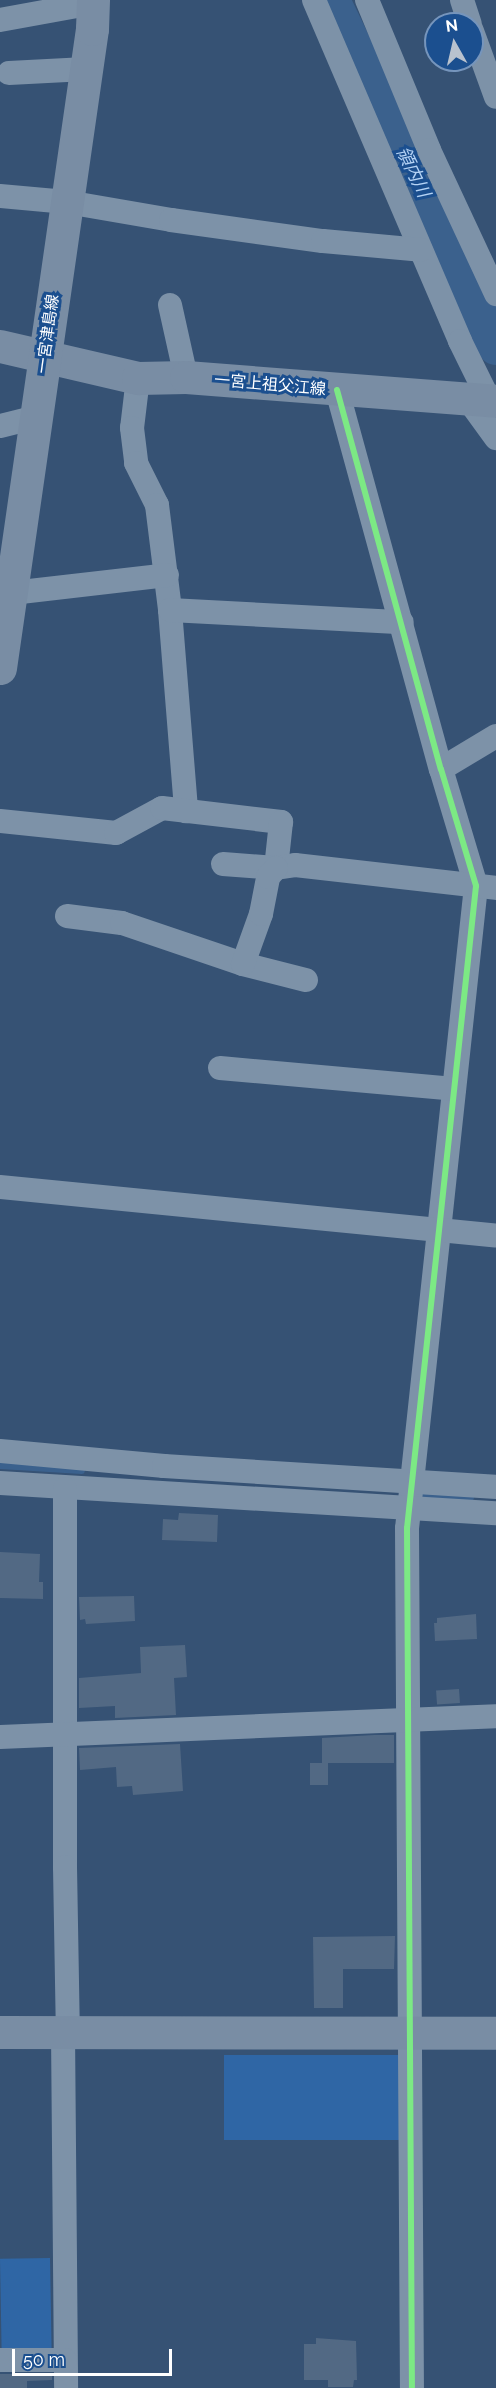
<!DOCTYPE html>
<meta charset="utf-8">
<style>
body{margin:0}
#map{position:relative;width:496px;height:2388px;overflow:hidden;background:#365274;font-family:Raleway,"Noto Sans JP",sans-serif}
div>[style]{position:absolute}
.green>*{inset:0;background:#2f66a5;transform-origin:0 0}
.stream>*{height:7px;margin:-3.5px;padding:0 3.5px;transform-origin:3.5px;border-radius:3.5px;background:#3b618d}
.river>*{height:39px;margin:-19.5px;padding:0 19.5px;transform-origin:19.5px;border-radius:19.5px;background:#3b618d}
.building>*{inset:0;background:#526984;transform-origin:0 0}
.street>*{height:24px;margin:-12px;padding:0 12px;transform-origin:12px;border-radius:12px;background:#7d92a8}
.secondary>*{height:33px;margin:-16.5px;padding:0 16.5px;transform-origin:16.5px;border-radius:16.5px;background:#798da4}
.cycleway>*{height:6px;margin:-3px;padding:0 3px;transform-origin:3px;border-radius:3px;background:#7ce984}
span{translate:-50% -50%;white-space:nowrap;text-align:center;line-height:1.15;-webkit-text-stroke:6px #1b4f8f;paint-order:stroke}
.street-label{font-size:16px;color:#fff}
.water-label{font-size:18px;color:#b5d3f5;font-style:italic}
.north{position:absolute;left:424px;top:12px;width:60px;height:60px;box-sizing:border-box;background:#1b4f8f;border:2px solid #7695bc;border-radius:50%;rotate:352deg;font-size:16px;font-weight:700;line-height:24px;text-align:center;color:#fff}
.north::after{content:'';display:block;margin:auto;width:21px;height:27px;background:#b9c2ce;clip-path:polygon(50% 0,100% 100%,50% 72%,0 100%)}
.scale{position:absolute;left:12px;top:2349px;width:160px;height:27px;box-sizing:border-box;border:3px solid #fff;border-top:0;padding-left:8px;font-size:18px;line-height:21px;white-space:nowrap;color:#fff;-webkit-text-stroke:4px #1b4f8f;paint-order:stroke}
</style>
<div id="map">
<div class="green">
<i style="left:224px;top:2055px;width:179px;height:85px"></i>
<i style="left:50px;top:2258px;width:98px;height:50px;rotate:89deg"></i>
</div>
<div class="stream">
<i style="left:0;top:1465px;width:81px;rotate:3.5deg"></i>
<i style="left:425px;top:1495px;width:45px;rotate:2.5deg"></i>
</div>
<div class="river">
<i style="left:330px;top:0;width:383px;rotate:64.3deg"></i>
</div>
<div class="building">
<i style="clip-path:polygon(179px 1513px,218px 1515px,217px 1542px,162px 1540px,163px 1519px,178px 1520px)"></i>
<i style="clip-path:polygon(0 1552px,40px 1554px,39px 1582px,43px 1582px,43px 1599px,0 1598px)"></i>
<i style="clip-path:polygon(134px 1596px,135px 1621px,86px 1624px,85px 1619px,80px 1620px,79px 1597px)"></i>
<i style="clip-path:polygon(476px 1614px,477px 1639px,435px 1641px,434px 1623px,437px 1623px,437px 1618px)"></i>
<i style="clip-path:polygon(185px 1645px,187px 1677px,174px 1678px,176px 1715px,115px 1718px,115px 1706px,79px 1708px,79px 1678px,141px 1673px,140px 1647px)"></i>
<i style="left:459px;top:1689px;width:14px;height:23px;rotate:86deg"></i>
<i style="clip-path:polygon(374px 1735px,394px 1735px,394px 1763px,322px 1763px,322px 1738px)"></i>
<i style="clip-path:polygon(180px 1744px,183px 1791px,133px 1795px,132px 1786px,117px 1787px,116px 1767px,80px 1770px,79px 1748px)"></i>
<i style="left:310px;top:1763px;width:18px;height:22px"></i>
<i style="clip-path:polygon(395px 1936px,394px 1969px,343px 1969px,343px 2008px,314px 2008px,313px 1937px)"></i>
<i style="clip-path:polygon(316px 2338px,356px 2341px,357px 2380px,354px 2380px,353px 2387px,328px 2387px,328px 2380px,304px 2380px,304px 2344px,316px 2344px)"></i>
<i style="clip-path:polygon(0 2374px,52px 2374px,52px 2380px,27px 2381px,27px 2388px,0 2388px)"></i>
</div>
<div class="street">
<i style="left:314px;top:0;width:371px;rotate:66.8deg"></i>
<i style="left:460px;top:341px;width:66px;rotate:63.8deg"></i>
<i style="left:367px;top:0;width:162px;rotate:67.5deg"></i>
<i style="left:429px;top:150px;width:159px;rotate:65deg"></i>
<i style="left:462px;top:0;width:25px;rotate:72deg"></i>
<i style="left:0;top:20px;width:95px;rotate:-10.4deg"></i>
<i style="left:472px;top:31px;width:70px;rotate:70deg"></i>
<i style="left:9px;top:73px;width:77px;rotate:-3deg"></i>
<i style="left:0;top:196px;width:67px;rotate:5.1deg"></i>
<i style="left:67px;top:202px;width:106px;rotate:9.8deg"></i>
<i style="left:171px;top:220px;width:153px;rotate:7.9deg"></i>
<i style="left:323px;top:241px;width:98px;rotate:5.2deg"></i>
<i style="left:170px;top:305px;width:74px;rotate:77.5deg"></i>
<i style="left:138px;top:378px;width:50px;rotate:96.8deg"></i>
<i style="left:132px;top:428px;width:35px;rotate:83deg"></i>
<i style="left:136px;top:463px;width:47px;rotate:63.4deg"></i>
<i style="left:157px;top:505px;width:106px;rotate:82.9deg"></i>
<i style="left:170px;top:610px;width:202px;rotate:85.4deg"></i>
<i style="left:337px;top:390px;width:393px;rotate:74.7deg"></i>
<i style="left:441px;top:769px;width:122px;rotate:73.3deg"></i>
<i style="left:476px;top:886px;width:646px;rotate:96.13deg"></i>
<i style="left:407px;top:1528px;width:860px;rotate:89.67deg"></i>
<i style="left:469px;top:401px;width:46px;rotate:53.9deg"></i>
<i style="left:0;top:426px;width:36px;rotate:-14deg"></i>
<i style="left:12px;top:593px;width:156px;rotate:-6.6deg"></i>
<i style="left:170px;top:610px;width:232px;rotate:3deg"></i>
<i style="left:441px;top:769px;width:64px;rotate:-31deg"></i>
<i style="left:0;top:821px;width:117px;rotate:5.9deg"></i>
<i style="left:116px;top:833px;width:52px;rotate:-28.5deg"></i>
<i style="left:162px;top:808px;width:120px;rotate:6.7deg"></i>
<i style="left:281px;top:822px;width:46px;rotate:96.2deg"></i>
<i style="left:276px;top:868px;width:19px;rotate:-9deg"></i>
<i style="left:295px;top:865px;width:202px;rotate:6.5deg"></i>
<i style="left:223px;top:864px;width:53px;rotate:4.3deg"></i>
<i style="left:67px;top:916px;width:55px;rotate:7.3deg"></i>
<i style="left:122px;top:923px;width:128px;rotate:18.7deg"></i>
<i style="left:243px;top:964px;width:65px;rotate:14.3deg"></i>
<i style="left:243px;top:964px;width:53px;rotate:-70.2deg"></i>
<i style="left:261px;top:914px;width:38px;rotate:-79deg"></i>
<i style="left:268px;top:877px;width:12px;rotate:-48deg"></i>
<i style="left:220px;top:1068px;width:235px;rotate:5.1deg"></i>
<i style="left:0;top:1187px;width:498px;rotate:5.6deg"></i>
<i style="left:0;top:1451px;width:165px;rotate:5.2deg"></i>
<i style="left:164px;top:1466px;width:333px;rotate:3.6deg"></i>
<i style="left:0;top:1483px;width:497px;rotate:3.5deg"></i>
<i style="left:65px;top:1489px;width:378px;rotate:90deg"></i>
<i style="left:65px;top:1867px;width:165px;rotate:89deg"></i>
<i style="left:0;top:1737px;width:496px;rotate:-2.4deg"></i>
<i style="left:63px;top:2032px;width:356px;rotate:89.5deg"></i>
<i style="left:0;top:2360px;width:65px"></i>
</div>
<div class="secondary">
<i style="left:0;top:346px;width:142px;rotate:13.1deg"></i>
<i style="left:138px;top:378px;width:48px;rotate:-1.2deg"></i>
<i style="left:186px;top:377px;width:311px;rotate:4.4deg"></i>
<i style="left:0;top:668px;width:646px;rotate:-81.81deg"></i>
<i style="left:92px;top:29px;width:29px;rotate:-88deg"></i>
<i style="left:0;top:2032px;width:496px;rotate:0.1deg"></i>
</div>
<div class="cycleway">
<i style="left:337px;top:390px;width:393px;rotate:74.7deg"></i>
<i style="left:441px;top:769px;width:122px;rotate:73.3deg"></i>
<i style="left:476px;top:886px;width:646px;rotate:96.13deg"></i>
<i style="left:407px;top:1528px;width:860px;rotate:89.67deg"></i>
</div>
<div class="street-label">
<span style="left:48px;top:334px;rotate:-82deg">一宮津島線</span>
<span style="left:270px;top:385px;rotate:5deg">一宮上祖父江線</span>
</div>
<div class="water-label">
<span style="left:413px;top:172px;rotate:64deg">領内川</span>
</div>
<div class="north">N</div>
<div class="scale">50 m</div>
</div>
